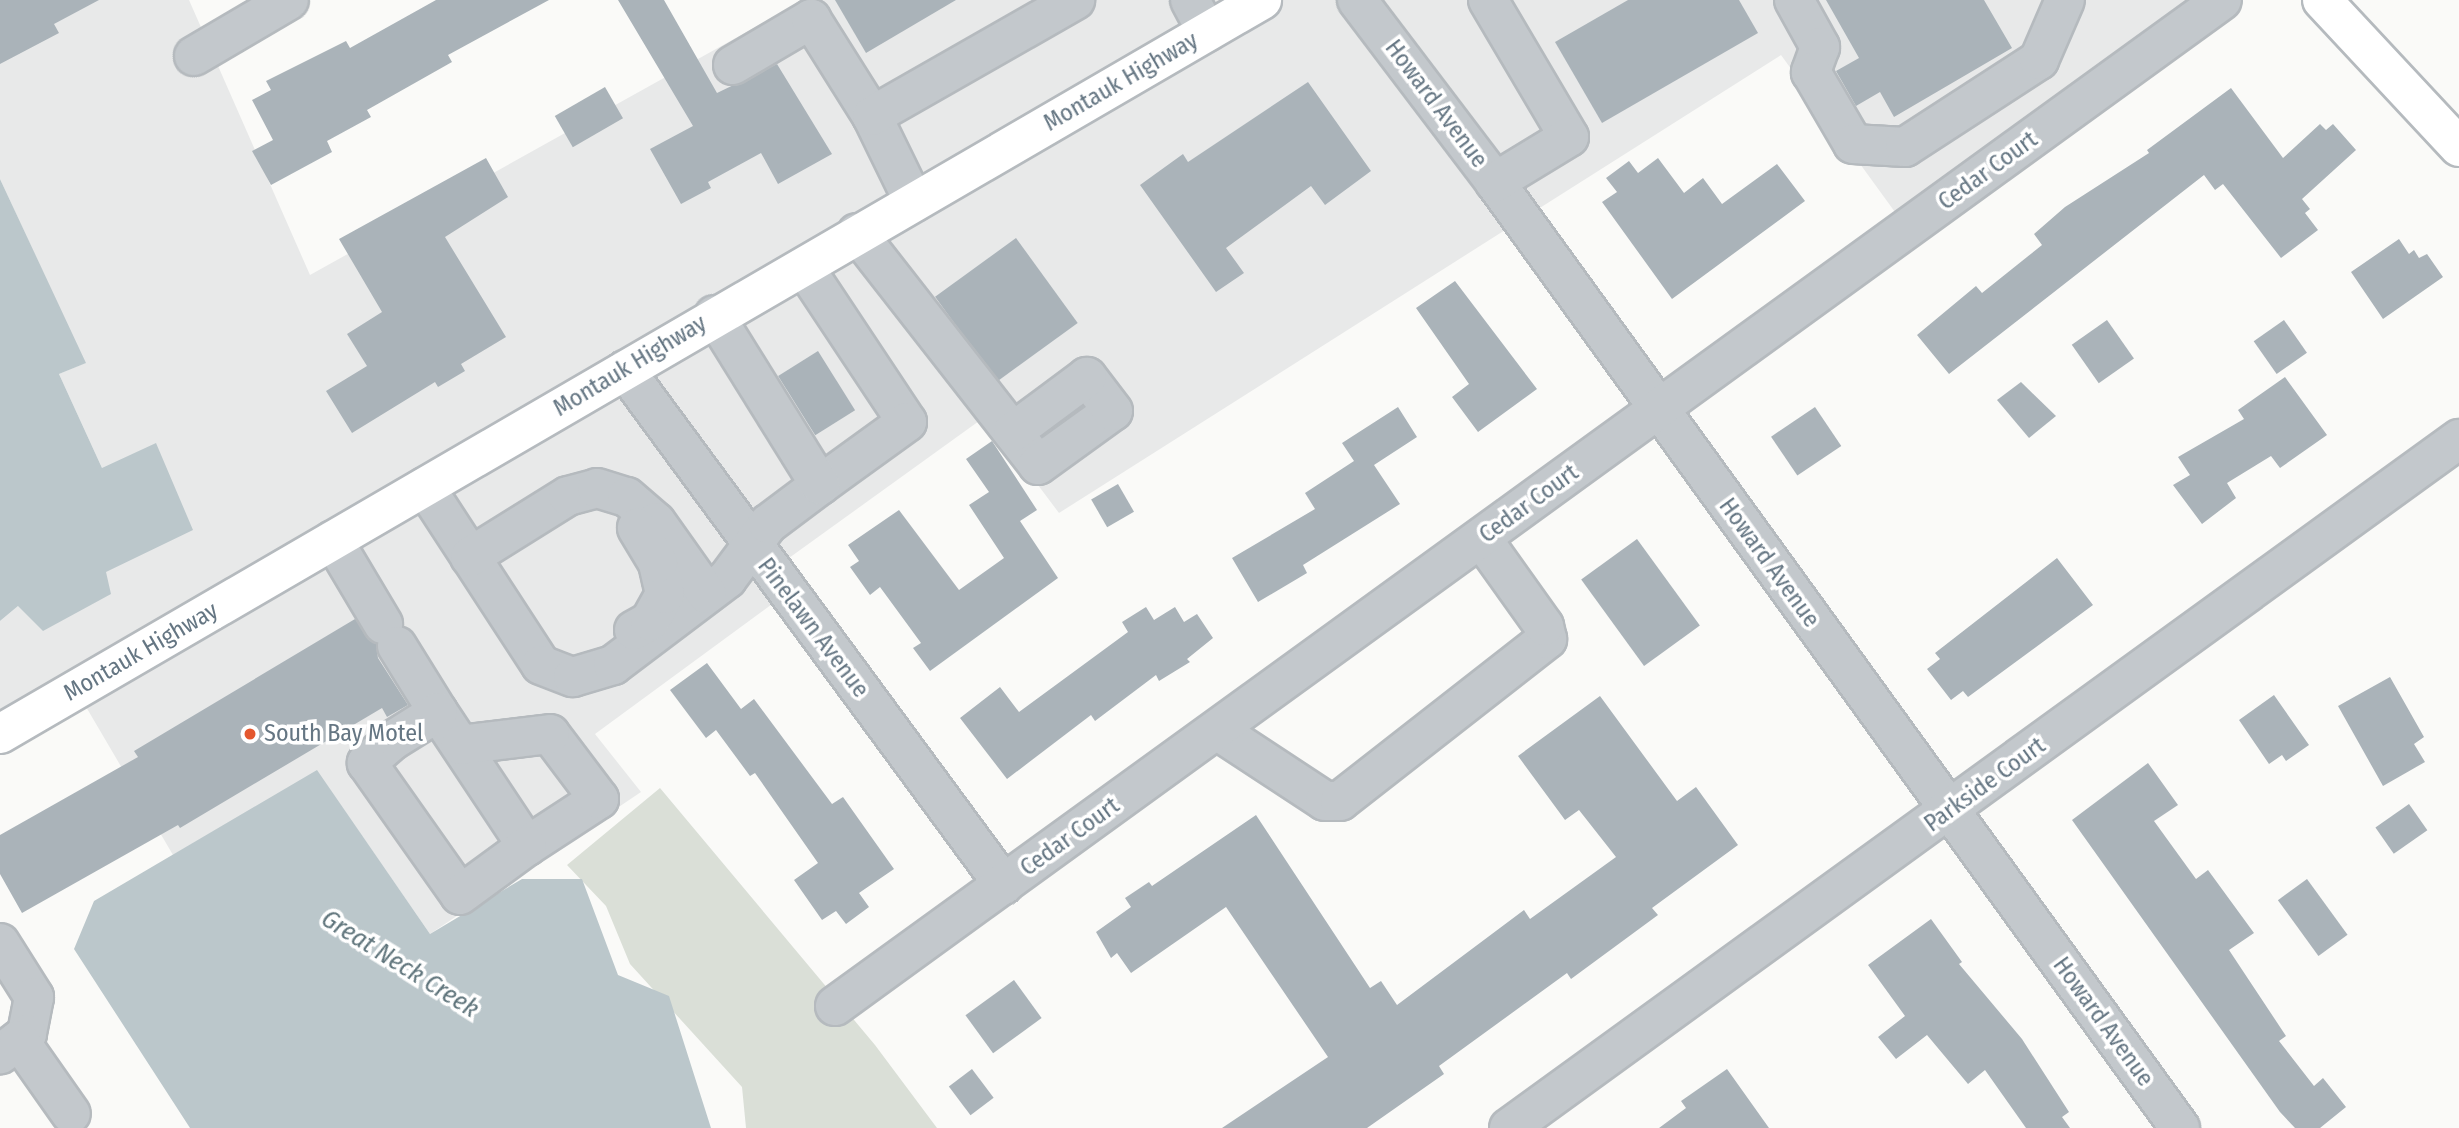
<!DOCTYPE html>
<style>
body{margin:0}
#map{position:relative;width:2459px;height:1128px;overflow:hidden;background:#fafaf8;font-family:"Fira Sans Condensed",sans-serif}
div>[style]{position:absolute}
.built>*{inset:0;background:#e8e9e9}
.green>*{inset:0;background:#dadfd7}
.water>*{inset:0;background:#bbc7cb}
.building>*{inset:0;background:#aab3b9;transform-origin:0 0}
.roads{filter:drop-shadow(2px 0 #b5babe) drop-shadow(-2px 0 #b5babe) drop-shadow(0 2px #b5babe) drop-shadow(0 -2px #b5babe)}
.minor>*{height:38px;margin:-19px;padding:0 19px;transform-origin:19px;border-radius:19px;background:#c3c8cc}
.major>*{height:38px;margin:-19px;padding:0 19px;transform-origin:19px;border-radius:19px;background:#fff}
.dots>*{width:19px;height:19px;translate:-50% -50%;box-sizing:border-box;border:4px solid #fff;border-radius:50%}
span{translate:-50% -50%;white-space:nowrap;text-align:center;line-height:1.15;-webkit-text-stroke:7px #fff;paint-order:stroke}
.street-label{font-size:24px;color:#657683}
.poi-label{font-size:24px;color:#657683}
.left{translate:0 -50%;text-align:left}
.water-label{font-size:26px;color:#60757c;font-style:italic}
</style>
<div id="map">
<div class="built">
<i style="clip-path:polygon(0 0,189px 0,310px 275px,804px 0,2200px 0,1900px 219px,1781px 55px,1059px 513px,986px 416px,764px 576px,779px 599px,595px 734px,641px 792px,430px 934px,317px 771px,173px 855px,72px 683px,0 723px,0 621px,18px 606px,106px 572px,102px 468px,59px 374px,85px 363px,0 179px)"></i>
</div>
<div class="green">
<i style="clip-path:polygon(660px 788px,875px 1045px,937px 1128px,746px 1128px,742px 1087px,630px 964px,606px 906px,567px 865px)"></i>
</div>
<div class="water">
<i style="clip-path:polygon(0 179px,86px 363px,59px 374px,102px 468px,156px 443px,193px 530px,106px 572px,111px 594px,43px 631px,18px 606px,0 621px)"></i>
<i style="clip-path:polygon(317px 770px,430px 934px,522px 879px,582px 879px,618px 975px,669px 996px,711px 1128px,190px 1128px,74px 949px,94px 901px)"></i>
</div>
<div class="building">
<i style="clip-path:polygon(0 0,99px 0,54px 24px,59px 33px,0 64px)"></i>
<i style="clip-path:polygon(436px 0,549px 0,448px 55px,452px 62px,367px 110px,371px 117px,327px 141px,332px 152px,271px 185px,252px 151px,273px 140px,252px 100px,271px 90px,266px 81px,346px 41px,350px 48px)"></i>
<i style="clip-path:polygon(618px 0,664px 0,717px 93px,777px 64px,832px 154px,778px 184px,761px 153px,708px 182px,711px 188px,681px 204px,650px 149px,693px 126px)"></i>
<i style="clip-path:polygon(835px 0,956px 0,866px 53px)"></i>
<i style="clip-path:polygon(1628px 0,1739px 0,1758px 33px,1602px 123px,1555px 42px)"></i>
<i style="clip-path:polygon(1826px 0,1984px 0,2012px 48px,1894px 117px,1880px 92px,1856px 106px,1836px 71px,1859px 58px)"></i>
<i style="clip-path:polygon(1308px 82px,1371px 171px,1325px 205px,1311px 186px,1226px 248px,1244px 273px,1216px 292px,1140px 185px,1183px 154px,1188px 162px)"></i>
<i style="left:605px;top:87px;width:36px;height:58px;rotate:60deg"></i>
<i style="clip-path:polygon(2231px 88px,2283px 158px,2320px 124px,2326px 130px,2333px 124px,2356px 150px,2302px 199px,2310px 209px,2305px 213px,2318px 230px,2281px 258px,2223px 184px,2215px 190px,2204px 175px,1949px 374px,1917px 335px,1976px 286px,1982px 293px,2042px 245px,2034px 234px,2065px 207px,2149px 153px,2147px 150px)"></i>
<i style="clip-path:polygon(486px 158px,508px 197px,445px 237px,506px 337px,461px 364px,465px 371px,438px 387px,435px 382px,352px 433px,326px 391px,367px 366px,347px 334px,382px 312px,339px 239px)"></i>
<i style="clip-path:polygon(1658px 158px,1684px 193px,1703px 178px,1722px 204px,1777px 164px,1805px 201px,1672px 299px,1602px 202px,1617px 192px,1606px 178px,1629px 161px,1638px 173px)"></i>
<i style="left:1016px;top:238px;width:105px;height:100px;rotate:54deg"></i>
<i style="clip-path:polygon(2399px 239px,2409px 254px,2414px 250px,2419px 258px,2427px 254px,2443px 277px,2383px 319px,2351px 272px)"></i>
<i style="clip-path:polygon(1455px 281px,1537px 389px,1478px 432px,1452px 397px,1469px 384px,1416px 308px)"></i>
<i style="left:2107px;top:320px;width:47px;height:43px;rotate:55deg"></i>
<i style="left:2284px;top:320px;width:40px;height:37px;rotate:55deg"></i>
<i style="left:818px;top:351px;width:70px;height:47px;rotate:58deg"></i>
<i style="clip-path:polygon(2285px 377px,2327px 435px,2280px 468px,2271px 456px,2227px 483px,2236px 498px,2202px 524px,2173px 485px,2190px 475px,2178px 457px,2244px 419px,2238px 410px)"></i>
<i style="clip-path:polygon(2021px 382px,2056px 416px,2029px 438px,1997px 400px)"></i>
<i style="clip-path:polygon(1398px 407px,1417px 437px,1374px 465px,1400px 504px,1303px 565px,1307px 573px,1258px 602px,1232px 558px,1315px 509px,1305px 493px,1354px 461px,1342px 443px)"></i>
<i style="left:1815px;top:407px;width:47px;height:53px;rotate:56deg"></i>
<i style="clip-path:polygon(992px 441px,1037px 510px,1020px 521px,1058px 578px,930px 671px,913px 648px,921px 643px,880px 587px,870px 595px,850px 567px,859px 561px,848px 545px,899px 510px,959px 590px,1004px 558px,969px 505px,989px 492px,966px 459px)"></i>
<i style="left:1118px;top:484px;width:32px;height:31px;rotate:60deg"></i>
<i style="left:1637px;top:539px;width:107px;height:69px;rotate:54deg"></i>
<i style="clip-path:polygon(2057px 558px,2093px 605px,1968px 697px,1963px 691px,1951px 700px,1927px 669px,1940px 659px,1935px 653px)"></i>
<i style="clip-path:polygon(1146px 607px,1154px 620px,1175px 607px,1184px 622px,1197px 614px,1213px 638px,1187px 659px,1190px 662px,1159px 681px,1156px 675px,1095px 721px,1091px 715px,1007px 779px,960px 718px,1000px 687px,1019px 712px,1128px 632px,1122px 622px)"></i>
<i style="clip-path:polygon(355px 619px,376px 644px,378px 658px,408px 705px,387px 717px,382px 708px,180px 828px,178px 825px,22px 913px,0 874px,0 835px,138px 757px,134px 751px)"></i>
<i style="clip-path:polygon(707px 663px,741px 709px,754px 699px,832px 804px,843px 797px,894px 869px,859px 893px,869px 907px,846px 924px,836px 911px,822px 920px,794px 880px,818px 863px,755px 773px,750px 776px,716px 730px,706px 738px,670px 690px)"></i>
<i style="clip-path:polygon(2390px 677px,2424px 737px,2414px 744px,2425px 762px,2383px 786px,2338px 706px)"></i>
<i style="clip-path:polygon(2274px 695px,2309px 745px,2286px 761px,2282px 755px,2269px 764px,2239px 720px)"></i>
<i style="clip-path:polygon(1600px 696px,1677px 801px,1696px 787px,1738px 845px,1652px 908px,1658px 915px,1571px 979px,1567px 973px,1439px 1066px,1444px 1074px,1367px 1128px,1222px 1128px,1328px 1057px,1226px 907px,1131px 973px,1117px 953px,1111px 958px,1096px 932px,1131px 907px,1125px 898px,1149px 882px,1152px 886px,1256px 815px,1370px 988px,1381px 981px,1397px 1005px,1524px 910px,1530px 919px,1616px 857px,1579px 810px,1565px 820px,1518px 756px)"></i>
<i style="clip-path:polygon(2148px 763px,2178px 805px,2154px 821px,2196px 879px,2208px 870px,2254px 933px,2229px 950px,2286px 1036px,2279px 1041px,2314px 1086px,2323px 1078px,2346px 1107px,2320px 1128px,2295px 1128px,2280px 1112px,2072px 820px)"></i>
<i style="left:2409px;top:804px;width:32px;height:41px;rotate:55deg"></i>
<i style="left:2307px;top:879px;width:69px;height:36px;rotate:54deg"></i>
<i style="clip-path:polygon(1931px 919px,1962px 962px,1959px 964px,2022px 1039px,2069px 1112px,2062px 1117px,2070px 1128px,2026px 1128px,1985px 1070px,1968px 1084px,1927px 1035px,1896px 1059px,1878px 1037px,1905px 1016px,1868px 965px)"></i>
<i style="left:1014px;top:980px;width:47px;height:60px;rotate:54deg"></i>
<i style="left:972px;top:1069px;width:36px;height:29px;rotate:53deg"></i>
<i style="clip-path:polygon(1727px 1069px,1769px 1128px,1659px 1128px,1686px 1108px,1681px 1101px)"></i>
</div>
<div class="roads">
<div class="minor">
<i style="left:1190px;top:0;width:36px;rotate:62deg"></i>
<i style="left:1357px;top:0;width:228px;rotate:52.8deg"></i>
<i style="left:1495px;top:182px;width:1168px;rotate:54.09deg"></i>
<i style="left:1488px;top:0;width:159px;rotate:59.4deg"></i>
<i style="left:1569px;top:137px;width:87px;rotate:148.7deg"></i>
<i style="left:1794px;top:0;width:54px;rotate:61deg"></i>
<i style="left:1820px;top:47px;width:27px;rotate:110deg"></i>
<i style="left:1811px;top:72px;width:83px;rotate:59.7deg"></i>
<i style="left:1853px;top:144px;width:52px;rotate:3.3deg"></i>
<i style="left:1905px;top:147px;width:160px;rotate:-33deg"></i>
<i style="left:2039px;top:60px;width:65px;rotate:-66.6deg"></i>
<i style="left:194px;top:56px;width:110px;rotate:-30.5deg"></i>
<i style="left:733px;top:65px;width:91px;rotate:-30.5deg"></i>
<i style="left:811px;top:19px;width:115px;rotate:57.8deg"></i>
<i style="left:872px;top:116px;width:96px;rotate:64deg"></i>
<i style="left:872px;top:116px;width:234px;rotate:-29.7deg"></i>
<i style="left:857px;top:233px;width:294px;rotate:52deg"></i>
<i style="left:1038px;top:465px;width:92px;rotate:-35.8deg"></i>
<i style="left:1113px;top:411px;width:43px;rotate:-127.4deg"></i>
<i style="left:1087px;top:377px;width:92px;rotate:143.4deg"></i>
<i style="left:804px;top:267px;width:186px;rotate:56.4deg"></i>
<i style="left:907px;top:422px;width:107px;rotate:144.1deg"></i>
<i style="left:625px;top:370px;width:639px;rotate:53.65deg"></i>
<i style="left:425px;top:487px;width:212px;rotate:56.9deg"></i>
<i style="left:541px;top:665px;width:34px;rotate:21deg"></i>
<i style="left:573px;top:677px;width:42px;rotate:-16.7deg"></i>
<i style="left:613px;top:665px;width:143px;rotate:-37deg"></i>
<i style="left:727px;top:579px;width:69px;rotate:-53.3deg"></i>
<i style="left:768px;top:524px;width:65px;rotate:-36.9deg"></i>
<i style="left:820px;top:485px;width:200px;rotate:-121.9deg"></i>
<i style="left:333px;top:540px;width:98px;rotate:59.2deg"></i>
<i style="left:470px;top:557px;width:115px;rotate:-31.9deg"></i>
<i style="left:568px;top:496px;width:30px;rotate:-15deg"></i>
<i style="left:597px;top:488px;width:31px;rotate:17deg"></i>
<i style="left:627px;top:497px;width:38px;rotate:41deg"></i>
<i style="left:656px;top:522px;width:88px;rotate:54.7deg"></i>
<i style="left:634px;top:630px;width:18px;rotate:-29deg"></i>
<i style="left:650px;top:621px;width:31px;rotate:-61deg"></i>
<i style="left:665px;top:594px;width:32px;rotate:-103deg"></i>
<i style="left:658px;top:563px;width:41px;rotate:-121deg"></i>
<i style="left:397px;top:646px;width:78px;rotate:58.2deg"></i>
<i style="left:438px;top:712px;width:161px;rotate:56.4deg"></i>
<i style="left:527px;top:846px;width:86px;rotate:-33.1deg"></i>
<i style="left:599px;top:799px;width:81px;rotate:-127deg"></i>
<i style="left:550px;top:734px;width:90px;rotate:173deg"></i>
<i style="left:438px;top:712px;width:53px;rotate:148.1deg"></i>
<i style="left:393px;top:740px;width:35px;rotate:139deg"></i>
<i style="left:367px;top:763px;width:161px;rotate:54.8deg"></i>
<i style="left:460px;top:895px;width:83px;rotate:-36.2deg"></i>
<i style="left:1217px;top:730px;width:129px;rotate:33.3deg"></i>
<i style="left:1325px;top:801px;width:15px"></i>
<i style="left:1340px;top:801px;width:263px;rotate:-38deg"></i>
<i style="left:1547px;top:639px;width:13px;rotate:-103deg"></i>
<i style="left:1544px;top:626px;width:107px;rotate:-125.5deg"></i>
<i style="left:0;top:943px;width:64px;rotate:57.8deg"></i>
<i style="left:34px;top:997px;width:38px;rotate:101deg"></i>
<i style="left:27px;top:1034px;width:34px;rotate:143deg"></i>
<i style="left:835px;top:1006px;width:1713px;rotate:-35.95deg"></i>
<i style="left:19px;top:1040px;width:90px;rotate:54.9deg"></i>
<i style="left:1509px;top:1128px;width:1174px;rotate:-35.95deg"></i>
</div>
<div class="major">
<i style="left:2322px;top:0;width:201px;rotate:47deg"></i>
<i style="left:0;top:734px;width:1460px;rotate:-30.18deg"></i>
</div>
</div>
<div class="dots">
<i style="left:250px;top:734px;background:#e4572e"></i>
</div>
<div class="street-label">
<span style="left:1121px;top:82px;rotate:-30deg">Montauk Highway</span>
<span style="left:1436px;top:104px;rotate:53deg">Howard Avenue</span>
<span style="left:1988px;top:171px;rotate:-36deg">Cedar Court</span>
<span style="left:630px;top:366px;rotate:-31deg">Montauk Highway</span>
<span style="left:1529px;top:504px;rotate:-36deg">Cedar Court</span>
<span style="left:1769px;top:563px;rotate:54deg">Howard Avenue</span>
<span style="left:813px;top:628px;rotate:53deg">Pinelawn Avenue</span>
<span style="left:141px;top:652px;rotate:-30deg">Montauk Highway</span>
<span style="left:1985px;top:785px;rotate:-36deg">Parkside Court</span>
<span style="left:1070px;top:837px;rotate:-36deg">Cedar Court</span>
<span style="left:2103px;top:1022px;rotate:54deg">Howard Avenue</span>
</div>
<div class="poi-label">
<span class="left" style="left:264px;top:734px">South Bay Motel</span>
</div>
<div class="water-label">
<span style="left:400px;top:964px;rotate:32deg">Great Neck Creek</span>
</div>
</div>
